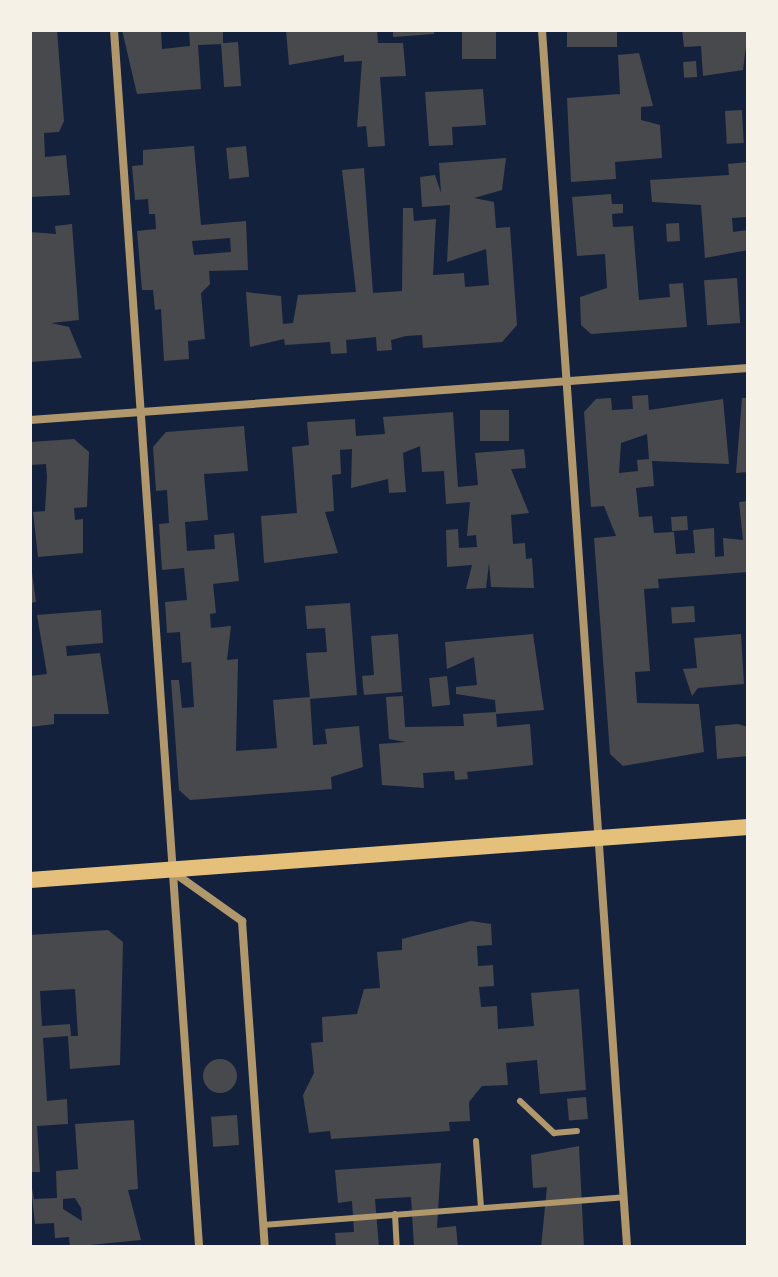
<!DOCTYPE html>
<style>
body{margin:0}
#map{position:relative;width:778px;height:1277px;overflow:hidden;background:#14213d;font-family:Ubuntu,sans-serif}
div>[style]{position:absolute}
.building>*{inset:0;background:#48494c;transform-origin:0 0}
.round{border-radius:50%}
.service>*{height:6px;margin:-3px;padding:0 3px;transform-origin:3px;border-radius:3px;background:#b1986c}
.minor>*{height:8px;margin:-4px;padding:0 4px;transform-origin:4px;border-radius:4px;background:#b1986c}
.secondary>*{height:16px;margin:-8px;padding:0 8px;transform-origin:8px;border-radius:8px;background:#e5c07b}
span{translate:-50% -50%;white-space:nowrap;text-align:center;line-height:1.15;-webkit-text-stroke:6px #f6f1e7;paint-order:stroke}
.frame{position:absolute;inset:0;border:32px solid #f6f1e7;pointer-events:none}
</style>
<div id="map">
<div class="building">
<i style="clip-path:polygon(30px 30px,57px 30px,64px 121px,59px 132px,44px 133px,45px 157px,66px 155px,70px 195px,30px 197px)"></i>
<i style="clip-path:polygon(122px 30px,161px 30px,162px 49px,190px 46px,189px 30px,223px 30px,223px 44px,198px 45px,201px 89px,137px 94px)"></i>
<i style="clip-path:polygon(286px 30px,377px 30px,378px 43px,403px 43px,406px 76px,380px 77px,385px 146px,368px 147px,366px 126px,357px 127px,362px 61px,344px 62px,344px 55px,289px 65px)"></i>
<i style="clip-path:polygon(393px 30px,434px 30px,434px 34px,393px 37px)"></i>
<i style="left:462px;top:30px;width:34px;height:29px"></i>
<i style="left:567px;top:30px;width:50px;height:17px"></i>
<i style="clip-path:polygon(682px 30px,748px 30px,743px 70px,703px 76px,701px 46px,684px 47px)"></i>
<i style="left:238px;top:42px;width:44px;height:17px;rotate:86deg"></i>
<i style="clip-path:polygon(639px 53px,653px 106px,641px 107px,641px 120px,660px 125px,662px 158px,615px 162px,616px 179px,571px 182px,567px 98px,620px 94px,618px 55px)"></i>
<i style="left:696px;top:61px;width:16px;height:13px;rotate:86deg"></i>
<i style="clip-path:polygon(483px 89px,486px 125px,452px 127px,453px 145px,429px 146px,425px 92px)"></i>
<i style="left:742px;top:110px;width:33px;height:17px;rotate:87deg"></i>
<i style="clip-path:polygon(evenodd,194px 146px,201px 225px,246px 221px,248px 270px,209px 271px,210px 284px,201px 293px,205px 339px,188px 341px,189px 359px,164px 361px,161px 309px,155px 310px,153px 290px,142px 290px,137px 231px,156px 229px,155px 214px,149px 214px,148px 199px,135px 200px,132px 166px,143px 165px,143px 150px,194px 146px,230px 238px,231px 252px,194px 255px,192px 241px,230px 238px)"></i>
<i style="left:246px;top:146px;width:31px;height:20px;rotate:84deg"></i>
<i style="clip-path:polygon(506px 158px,502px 190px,474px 198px,494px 202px,496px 228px,510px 227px,517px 325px,502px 342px,423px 348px,422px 335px,406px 336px,391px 340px,392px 350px,377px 351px,376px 337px,346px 340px,347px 353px,331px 354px,330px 342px,285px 345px,284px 339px,250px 347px,246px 292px,281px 296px,283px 324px,293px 323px,298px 295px,356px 292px,342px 170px,364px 168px,373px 293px,402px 291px,403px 208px,413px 208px,414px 221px,436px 219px,433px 275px,464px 273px,465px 287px,489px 285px,486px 249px,447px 262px,450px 205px,422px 207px,420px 177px,435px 175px,441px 193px,439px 163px)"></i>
<i style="clip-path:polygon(748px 162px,748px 217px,732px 218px,733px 232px,748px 230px,748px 250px,705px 258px,701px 205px,652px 202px,650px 180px,729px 175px,728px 164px)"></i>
<i style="clip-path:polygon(611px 194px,612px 204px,623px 204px,623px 213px,612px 214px,613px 227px,633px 226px,639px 300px,670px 297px,669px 284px,683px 283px,687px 327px,591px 334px,581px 325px,580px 297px,607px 288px,605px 254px,577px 256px,572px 197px)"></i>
<i style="left:679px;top:223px;width:18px;height:13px;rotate:87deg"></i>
<i style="clip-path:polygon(72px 224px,79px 320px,51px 323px,69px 327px,82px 358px,30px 362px,30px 232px,56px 234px,55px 226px)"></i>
<i style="left:737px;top:278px;width:45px;height:33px;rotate:86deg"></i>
<i style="clip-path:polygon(evenodd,648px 395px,649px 410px,723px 399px,729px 464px,652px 461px,654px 486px,636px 488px,639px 517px,652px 516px,654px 533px,674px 532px,676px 554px,695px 553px,693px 530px,714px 528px,715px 557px,724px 556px,723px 538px,743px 540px,739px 502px,748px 501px,748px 572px,658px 579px,659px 588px,644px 589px,650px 671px,635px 672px,637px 703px,699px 704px,704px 752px,623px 766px,610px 754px,594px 538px,616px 536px,604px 506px,591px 507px,584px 412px,596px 399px,611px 398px,612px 410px,633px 409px,632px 396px,648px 395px,647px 434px,649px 459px,637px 460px,638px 471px,619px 473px,621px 443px,647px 434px)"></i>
<i style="clip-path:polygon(742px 398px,748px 398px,748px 472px,736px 473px)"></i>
<i style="left:480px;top:410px;width:29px;height:31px"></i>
<i style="clip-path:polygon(453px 412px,458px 487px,478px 485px,475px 453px,524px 449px,526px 468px,511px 469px,529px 513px,511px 515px,513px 544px,525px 543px,526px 559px,532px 558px,534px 588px,491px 587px,489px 563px,486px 588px,466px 589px,472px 565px,447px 567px,446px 530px,458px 529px,459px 548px,477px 547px,476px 535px,467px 536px,470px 502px,446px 504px,444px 471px,422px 472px,420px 446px,403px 453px,406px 492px,389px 493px,388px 479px,351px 488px,352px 449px,340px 450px,341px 474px,332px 475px,334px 511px,325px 512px,338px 553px,264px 563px,261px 516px,297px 513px,292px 447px,309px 445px,307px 422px,355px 419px,356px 436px,385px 434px,383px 417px)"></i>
<i style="clip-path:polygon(244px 426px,248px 471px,204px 474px,208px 520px,185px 522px,187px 551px,215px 549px,214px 535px,234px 533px,239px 581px,213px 584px,216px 613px,210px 614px,211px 628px,231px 626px,227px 660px,238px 659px,236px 751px,277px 748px,273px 700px,310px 697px,313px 745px,327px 744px,325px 729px,359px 726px,363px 767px,331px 777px,332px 789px,190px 800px,179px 790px,171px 680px,179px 680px,182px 708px,194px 707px,191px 662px,182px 663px,180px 632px,167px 633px,165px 602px,187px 600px,184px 568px,162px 570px,159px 524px,169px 523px,167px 490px,156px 491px,153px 447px,166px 432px)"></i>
<i style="clip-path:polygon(74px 439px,89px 452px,87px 507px,74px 508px,75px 520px,83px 519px,83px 553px,38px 557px,33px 512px,45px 511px,47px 477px,46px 464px,30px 465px,30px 442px)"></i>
<i style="left:687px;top:516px;width:14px;height:16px;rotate:86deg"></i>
<i style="clip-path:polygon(30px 558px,36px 602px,30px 603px)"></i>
<i style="clip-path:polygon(350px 603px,357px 695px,310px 699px,306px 653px,327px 652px,325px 628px,307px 629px,305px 606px)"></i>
<i style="left:694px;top:606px;width:16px;height:23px;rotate:86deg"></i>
<i style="clip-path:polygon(101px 610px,103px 643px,66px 646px,67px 656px,100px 653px,109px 714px,54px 714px,54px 724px,30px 727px,30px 676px,47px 674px,37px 615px)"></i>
<i style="clip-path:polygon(398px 634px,402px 692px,364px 695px,362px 676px,374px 675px,371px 636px)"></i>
<i style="clip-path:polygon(533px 634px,544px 710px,496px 714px,497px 727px,530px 724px,533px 765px,467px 772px,468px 779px,455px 780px,454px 771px,423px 773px,424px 788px,382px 785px,379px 744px,406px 742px,389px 739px,386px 697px,403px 696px,405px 727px,464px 726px,463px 714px,496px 712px,495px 700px,456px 694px,456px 687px,477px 685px,474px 657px,447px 669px,445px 642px)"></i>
<i style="clip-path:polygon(741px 634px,744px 684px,698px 688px,692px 696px,683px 669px,697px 668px,694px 638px)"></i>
<i style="left:447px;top:676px;width:29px;height:18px;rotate:84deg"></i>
<i style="clip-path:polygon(738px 724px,748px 727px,748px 756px,717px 759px,715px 726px)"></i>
<i style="clip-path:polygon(471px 921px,491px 924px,492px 945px,477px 946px,478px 966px,493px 965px,494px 986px,479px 987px,481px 1007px,497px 1006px,498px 1029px,534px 1026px,531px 993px,579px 989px,586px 1090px,540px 1094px,537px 1060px,506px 1063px,508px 1085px,482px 1086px,469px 1102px,470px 1121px,449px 1122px,450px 1131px,331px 1139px,330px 1131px,309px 1133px,303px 1095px,314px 1073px,311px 1043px,323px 1042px,322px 1017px,357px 1014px,364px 989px,380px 988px,377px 952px,402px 950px,402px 939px)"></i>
<i style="clip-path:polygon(evenodd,108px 930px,123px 942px,120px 1065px,70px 1069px,68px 1036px,43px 1038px,47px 1101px,67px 1099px,68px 1124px,37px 1126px,40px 1172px,30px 1172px,30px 935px,108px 930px,75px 989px,78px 1036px,71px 1036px,70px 1024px,42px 1026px,40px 991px,75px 989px)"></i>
<i class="round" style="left:203px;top:1059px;width:34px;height:34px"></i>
<i style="left:586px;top:1097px;width:22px;height:19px;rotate:85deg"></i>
<i style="left:237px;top:1115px;width:30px;height:26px;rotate:86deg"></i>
<i style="clip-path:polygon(evenodd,134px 1120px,138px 1189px,128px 1190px,141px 1240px,70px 1247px,69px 1237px,55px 1238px,54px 1223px,35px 1224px,30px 1177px,34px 1199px,57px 1198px,56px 1171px,78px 1169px,75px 1124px,134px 1120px,75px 1198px,81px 1208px,82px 1221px,63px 1209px,63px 1199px,75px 1198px)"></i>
<i style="clip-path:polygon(579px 1146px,584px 1247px,541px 1247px,547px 1187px,533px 1188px,531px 1155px)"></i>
<i style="clip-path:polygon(441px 1163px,437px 1228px,456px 1226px,458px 1247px,414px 1247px,411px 1197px,375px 1199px,379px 1247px,336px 1247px,335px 1233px,354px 1232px,352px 1201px,338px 1203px,335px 1170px)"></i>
</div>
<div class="service">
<i style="left:520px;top:1101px;width:47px;rotate:43.3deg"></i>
<i style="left:554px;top:1133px;width:23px;rotate:-5deg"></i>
<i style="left:476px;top:1141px;width:67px;rotate:85.7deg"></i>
<i style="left:395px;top:1214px;width:33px;rotate:87deg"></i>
<i style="left:263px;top:1225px;width:362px;rotate:-4.4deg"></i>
</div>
<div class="minor">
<i style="left:114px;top:30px;width:1220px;rotate:86deg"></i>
<i style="left:542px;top:30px;width:1220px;rotate:86deg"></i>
<i style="left:30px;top:420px;width:720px;rotate:-4.14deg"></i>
<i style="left:173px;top:872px;width:85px;rotate:35.4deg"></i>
<i style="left:242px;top:921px;width:327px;rotate:86deg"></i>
</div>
<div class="secondary">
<i style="left:30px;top:880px;width:720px;rotate:-4.22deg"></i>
</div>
<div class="frame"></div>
</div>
